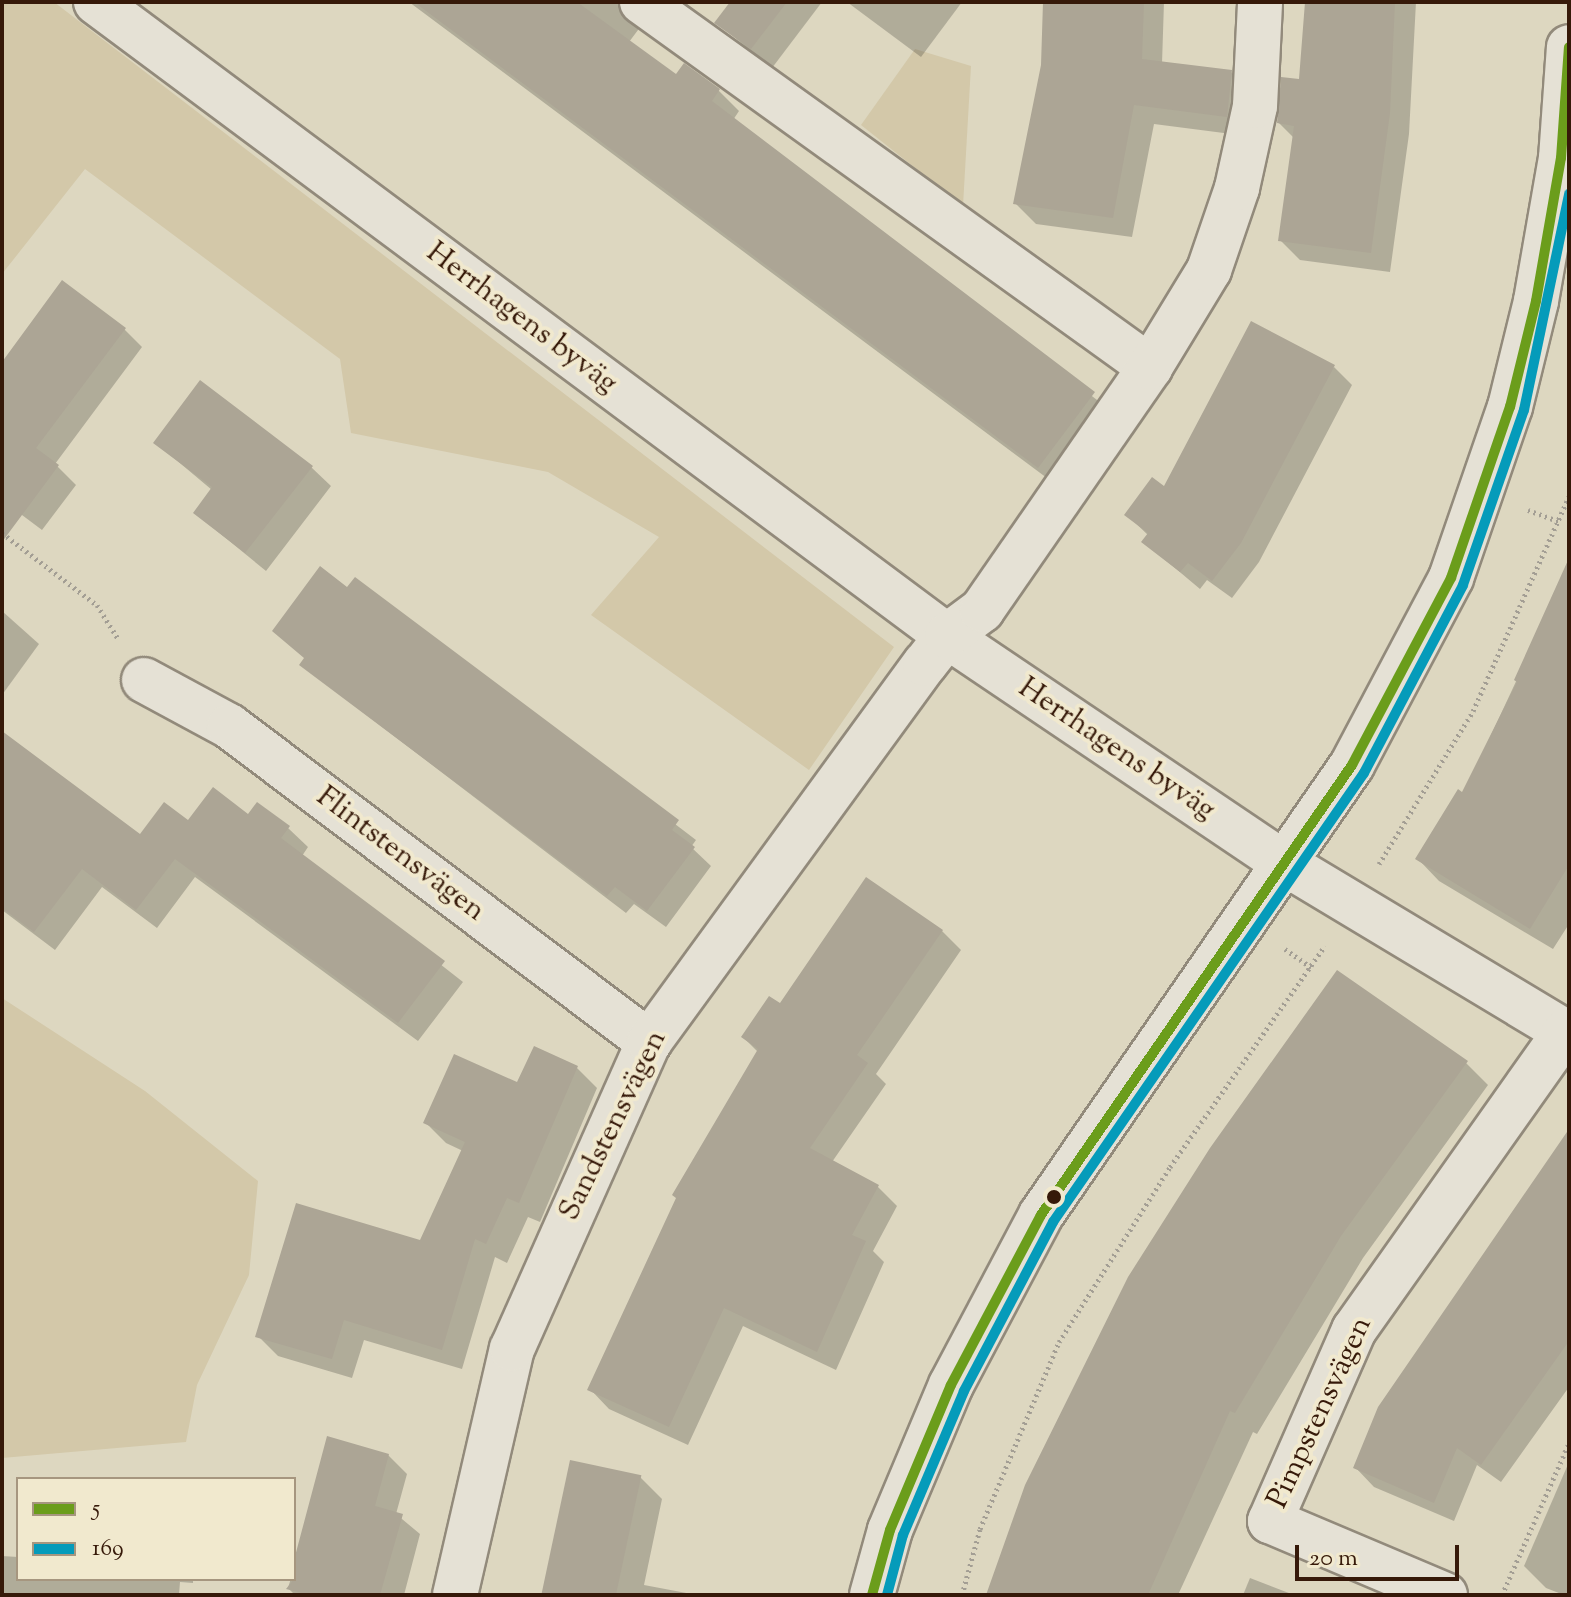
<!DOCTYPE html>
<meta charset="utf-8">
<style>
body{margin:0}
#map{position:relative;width:1571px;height:1597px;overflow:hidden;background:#ddd7c0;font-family:"Sorts Mill Goudy",serif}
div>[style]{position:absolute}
.green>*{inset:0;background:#d3c8a9}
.shadow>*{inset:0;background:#0003}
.building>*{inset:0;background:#aca595;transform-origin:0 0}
.path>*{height:5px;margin-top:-2.5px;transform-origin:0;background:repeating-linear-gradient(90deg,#a39e94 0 2px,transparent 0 6px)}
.roads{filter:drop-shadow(2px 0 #928a7b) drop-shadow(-2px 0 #928a7b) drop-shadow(0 2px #928a7b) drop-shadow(0 -2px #928a7b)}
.minor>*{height:44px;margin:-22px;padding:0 22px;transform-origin:22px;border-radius:22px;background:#e5e1d5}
.bus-1>*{height:10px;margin:-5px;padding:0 5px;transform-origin:5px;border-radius:5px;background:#6b9d1b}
.bus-2>*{height:10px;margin:-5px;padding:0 5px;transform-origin:5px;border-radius:5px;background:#059bba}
.dots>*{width:22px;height:22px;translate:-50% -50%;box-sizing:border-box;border:4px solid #f1e9ce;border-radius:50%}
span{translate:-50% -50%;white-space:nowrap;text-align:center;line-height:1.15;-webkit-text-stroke:8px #f1e9ce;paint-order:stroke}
.street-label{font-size:30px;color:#361909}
.frame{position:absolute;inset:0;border:4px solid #361909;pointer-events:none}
.legend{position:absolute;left:16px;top:1477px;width:280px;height:104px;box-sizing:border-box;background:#f1e9ce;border:2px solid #a6967f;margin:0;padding:10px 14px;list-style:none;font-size:24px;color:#361909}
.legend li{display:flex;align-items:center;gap:16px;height:40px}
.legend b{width:40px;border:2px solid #a6967f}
.scale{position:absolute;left:1295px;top:1545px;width:164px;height:36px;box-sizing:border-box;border:4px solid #361909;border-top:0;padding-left:10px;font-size:24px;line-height:28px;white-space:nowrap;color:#361909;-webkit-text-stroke:6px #f1e9ce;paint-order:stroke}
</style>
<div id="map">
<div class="green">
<i style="clip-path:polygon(2px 2px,54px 2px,894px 647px,809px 770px,591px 615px,659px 537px,548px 472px,351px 433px,340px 359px,85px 169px,2px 274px)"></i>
<i style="clip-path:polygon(915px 49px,971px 66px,963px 206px,861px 125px)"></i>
<i style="clip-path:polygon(2px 998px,145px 1091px,258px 1181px,249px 1275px,197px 1385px,186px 1442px,2px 1458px)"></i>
</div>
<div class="shadow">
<i style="clip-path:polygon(409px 2px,653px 2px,642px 7px,638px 30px,629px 42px,677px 77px,685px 66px,719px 91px,739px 111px,733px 120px,1114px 413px,1059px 487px)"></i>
<i style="clip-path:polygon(733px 2px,822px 2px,772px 68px,717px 23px)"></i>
<i style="clip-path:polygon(847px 2px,962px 2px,921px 57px)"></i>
<i style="clip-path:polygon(1045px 2px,1164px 2px,1162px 64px,1231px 72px,1251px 92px,1247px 136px,1154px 124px,1132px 237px,1036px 224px,1016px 204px,1043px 65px)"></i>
<i style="clip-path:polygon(1307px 2px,1416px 2px,1409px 134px,1390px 272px,1300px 260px,1280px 240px,1294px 138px,1279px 123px,1301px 81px)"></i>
<i style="clip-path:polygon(124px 329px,142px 347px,55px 464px,76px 485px,42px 530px,2px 500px,2px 365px)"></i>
<i style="clip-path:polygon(1334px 367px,1352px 385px,1259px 562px,1232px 598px,1207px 580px,1200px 589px,1144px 542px,1149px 536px,1127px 515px)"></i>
<i style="clip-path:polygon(156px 443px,311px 467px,331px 486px,266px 571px,195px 513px,212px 490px)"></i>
<i style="clip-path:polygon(1569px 568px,1569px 924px,1553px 949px,1439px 881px,1418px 859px,1463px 795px)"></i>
<i style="clip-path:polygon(355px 580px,696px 840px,691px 847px,711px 866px,666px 927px,634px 904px,626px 913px,301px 665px,306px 659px,275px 631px,348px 589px)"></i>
<i style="clip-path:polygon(2px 611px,39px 644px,2px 695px)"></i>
<i style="clip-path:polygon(2px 733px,140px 837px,188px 823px,249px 816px,288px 828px,308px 847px,302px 856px,463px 982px,418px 1041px,195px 877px,157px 928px,102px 887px,55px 950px,2px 910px)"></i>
<i style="clip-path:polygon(942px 931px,961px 950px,876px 1074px,886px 1084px,832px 1162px,878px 1187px,897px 1206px,873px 1251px,884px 1262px,836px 1370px,743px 1326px,688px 1445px,609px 1409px,590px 1389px,758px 1052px,743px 1037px,781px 1006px)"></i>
<i style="clip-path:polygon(1466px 1063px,1488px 1085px,1363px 1258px,1257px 1434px,1253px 1432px,1178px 1595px,989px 1595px)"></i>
<i style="clip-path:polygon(577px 1068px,597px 1088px,540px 1222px,528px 1217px,507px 1263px,495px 1257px,462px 1369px,364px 1340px,352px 1378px,278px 1356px,258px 1336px,421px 1242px,463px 1151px,446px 1143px,426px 1123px)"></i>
<i style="clip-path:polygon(1569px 1133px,1569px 1387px,1501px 1482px,1477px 1465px,1454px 1521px,1374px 1487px,1355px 1467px)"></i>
<i style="clip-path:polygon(388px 1455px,407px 1474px,396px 1514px,420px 1534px,404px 1595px,295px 1595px,288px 1588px,294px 1568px)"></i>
<i style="clip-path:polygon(1569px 1462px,1569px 1595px,1564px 1595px,1546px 1588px,1524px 1566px)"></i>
<i style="clip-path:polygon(640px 1477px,662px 1499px,644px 1585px,697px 1595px,550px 1595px)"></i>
<i style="clip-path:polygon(2px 1556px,18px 1557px,18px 1579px,193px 1579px,193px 1583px,180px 1582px,179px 1595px,2px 1595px)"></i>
<i style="clip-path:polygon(1250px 1578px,1294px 1595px,1243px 1595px)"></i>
</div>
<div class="building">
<i style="clip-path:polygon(414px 2px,577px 2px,676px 74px,684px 63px,720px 89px,712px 101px,1095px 392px,1038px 468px)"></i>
<i style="clip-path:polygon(730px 2px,787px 2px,751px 49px,714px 23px)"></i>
<i style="clip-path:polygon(1043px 2px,1144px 2px,1142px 59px,1232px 70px,1227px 117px,1134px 105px,1113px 218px,1013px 204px,1041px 65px)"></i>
<i style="clip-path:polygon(1305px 2px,1395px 2px,1390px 113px,1371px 253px,1278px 241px,1294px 126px,1277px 123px,1281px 77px,1299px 79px)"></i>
<i style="clip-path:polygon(62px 280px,126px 328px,36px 448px,59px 465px,2px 542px,2px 362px)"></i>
<i style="clip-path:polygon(1251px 321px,1335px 365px,1241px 543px,1212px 581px,1188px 563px,1180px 572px,1141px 542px,1148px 533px,1124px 515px,1152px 477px,1164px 486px)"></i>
<i style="clip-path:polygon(200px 380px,313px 466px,245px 553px,193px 513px,212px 487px,153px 443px)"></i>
<i style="clip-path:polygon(1569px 558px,1569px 865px,1530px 929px,1415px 859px,1458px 789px,1462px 792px,1517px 682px,1514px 680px)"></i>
<i style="clip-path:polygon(320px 566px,347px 587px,355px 577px,679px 820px,672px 830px,695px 847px,647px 911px,615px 887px,607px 896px,299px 665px,304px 658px,272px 631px)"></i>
<i style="clip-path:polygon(2px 731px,140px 834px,164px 802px,188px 820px,213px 787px,248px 814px,257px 802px,290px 826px,281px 838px,445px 961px,398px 1023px,175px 859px,136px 910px,82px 869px,34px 932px,2px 908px)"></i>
<i style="clip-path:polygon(866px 877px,943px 930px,857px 1055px,868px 1063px,810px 1148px,879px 1185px,852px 1235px,866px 1241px,817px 1352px,724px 1308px,669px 1427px,587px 1390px,676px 1198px,672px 1195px,758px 1049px,741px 1037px,769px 996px,780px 1003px)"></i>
<i style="clip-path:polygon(1337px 970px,1468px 1061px,1341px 1236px,1235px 1413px,1230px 1411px,1148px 1595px,986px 1595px,1025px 1485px,1128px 1277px,1210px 1148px)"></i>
<i style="clip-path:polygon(534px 1046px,578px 1066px,519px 1203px,507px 1198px,486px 1244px,475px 1239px,442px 1350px,344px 1320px,332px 1359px,255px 1337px,296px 1203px,420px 1240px,465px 1142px,423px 1123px,454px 1054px,517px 1082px)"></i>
<i style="clip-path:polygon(1569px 1129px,1569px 1341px,1481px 1465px,1457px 1448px,1434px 1503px,1353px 1468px,1378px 1407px)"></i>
<i style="clip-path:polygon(327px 1436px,389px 1454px,375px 1506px,403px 1514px,380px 1595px,309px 1595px,286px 1589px,294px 1579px,294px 1560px)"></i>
<i style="left:570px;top:1460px;width:73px;height:138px;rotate:12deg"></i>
</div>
<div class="path">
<i style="left:1528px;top:510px;width:33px;rotate:20deg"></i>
<i style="left:2px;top:533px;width:119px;rotate:37.2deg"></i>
<i style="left:97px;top:605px;width:40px;rotate:58deg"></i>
<i style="left:1379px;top:864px;width:180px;rotate:-58.4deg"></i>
<i style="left:1473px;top:711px;width:235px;rotate:-65.9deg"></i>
<i style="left:1285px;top:949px;width:32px;rotate:35deg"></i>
<i style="left:962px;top:1595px;width:68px;rotate:-74.7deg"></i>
<i style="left:980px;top:1529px;width:203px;rotate:-67.1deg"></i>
<i style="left:1059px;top:1342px;width:207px;rotate:-57.6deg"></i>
<i style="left:1170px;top:1167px;width:270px;rotate:-55deg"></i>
<i style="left:1502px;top:1595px;width:166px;rotate:-66.2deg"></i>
</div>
<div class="roads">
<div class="minor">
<i style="left:96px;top:2px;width:1061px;rotate:36.69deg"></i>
<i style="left:947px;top:636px;width:406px;rotate:34deg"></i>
<i style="left:1284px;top:863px;width:328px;rotate:31deg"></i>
<i style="left:1565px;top:1032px;width:365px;rotate:125.3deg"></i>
<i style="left:1354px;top:1330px;width:209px;rotate:113.7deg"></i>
<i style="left:1270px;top:1521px;width:190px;rotate:22.9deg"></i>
<i style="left:642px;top:2px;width:626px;rotate:35.7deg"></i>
<i style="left:144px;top:680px;width:97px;rotate:28.4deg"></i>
<i style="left:229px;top:726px;width:526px;rotate:36.96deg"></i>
<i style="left:455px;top:1595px;width:253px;rotate:-77deg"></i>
<i style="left:512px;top:1349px;width:336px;rotate:-66deg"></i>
<i style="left:649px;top:1042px;width:468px;rotate:-53.9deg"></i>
<i style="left:925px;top:664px;width:36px;rotate:-52deg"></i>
<i style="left:947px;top:636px;width:44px;rotate:-36.6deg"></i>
<i style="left:982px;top:610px;width:295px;rotate:-55.3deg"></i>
<i style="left:1150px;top:367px;width:114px;rotate:-58.7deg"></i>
<i style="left:1209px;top:270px;width:87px;rotate:-71.1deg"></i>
<i style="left:1237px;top:188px;width:84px;rotate:-77.6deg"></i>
<i style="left:1255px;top:106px;width:104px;rotate:-87.2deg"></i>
<i style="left:872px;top:1595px;width:67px;rotate:-74.5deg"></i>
<i style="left:890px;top:1530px;width:157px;rotate:-67.2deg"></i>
<i style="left:951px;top:1385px;width:192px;rotate:-62.1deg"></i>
<i style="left:1041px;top:1215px;width:547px;rotate:-55.35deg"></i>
<i style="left:1352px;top:765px;width:212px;rotate:-62.1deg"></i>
<i style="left:1451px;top:578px;width:181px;rotate:-71deg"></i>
<i style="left:1510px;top:407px;width:109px;rotate:-76.2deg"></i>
<i style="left:1536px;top:301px;width:145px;rotate:-80.1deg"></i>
<i style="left:1561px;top:158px;width:111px;rotate:-85.9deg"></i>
</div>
</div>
<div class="bus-1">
<i style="left:872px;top:1595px;width:67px;rotate:-74.5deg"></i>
<i style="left:890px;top:1530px;width:157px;rotate:-67.2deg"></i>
<i style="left:951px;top:1385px;width:192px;rotate:-62.1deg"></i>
<i style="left:1041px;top:1215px;width:547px;rotate:-55.35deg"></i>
<i style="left:1352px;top:765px;width:212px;rotate:-62.1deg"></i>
<i style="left:1451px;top:578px;width:181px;rotate:-71deg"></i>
<i style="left:1510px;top:407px;width:109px;rotate:-76.2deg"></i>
<i style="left:1536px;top:301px;width:145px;rotate:-80.1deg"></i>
<i style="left:1561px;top:158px;width:111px;rotate:-85.9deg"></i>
</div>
<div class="bus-2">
<i style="left:887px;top:1595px;width:62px;rotate:-75.1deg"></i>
<i style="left:903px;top:1535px;width:156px;rotate:-67deg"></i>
<i style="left:964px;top:1391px;width:191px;rotate:-62.2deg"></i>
<i style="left:1053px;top:1222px;width:546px;rotate:-55.29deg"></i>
<i style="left:1364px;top:773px;width:212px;rotate:-62.2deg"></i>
<i style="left:1463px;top:585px;width:185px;rotate:-70.8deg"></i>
<i style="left:1524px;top:410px;width:221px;rotate:-78.2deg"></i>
</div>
<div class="dots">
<i style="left:1054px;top:1197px;background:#361909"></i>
</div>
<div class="street-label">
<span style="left:521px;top:319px;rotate:37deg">Herrhagens byväg</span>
<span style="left:1116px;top:750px;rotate:34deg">Herrhagens byväg</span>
<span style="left:400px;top:855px;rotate:37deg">Flintstensvägen</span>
<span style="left:614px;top:1126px;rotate:-64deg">Sandstensvägen</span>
<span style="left:1321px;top:1413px;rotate:-65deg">Pimpstensvägen</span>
</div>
<div class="frame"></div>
<ul class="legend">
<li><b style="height:10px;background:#6b9d1b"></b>5</li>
<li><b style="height:10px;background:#059bba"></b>169</li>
</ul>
<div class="scale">20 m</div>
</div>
